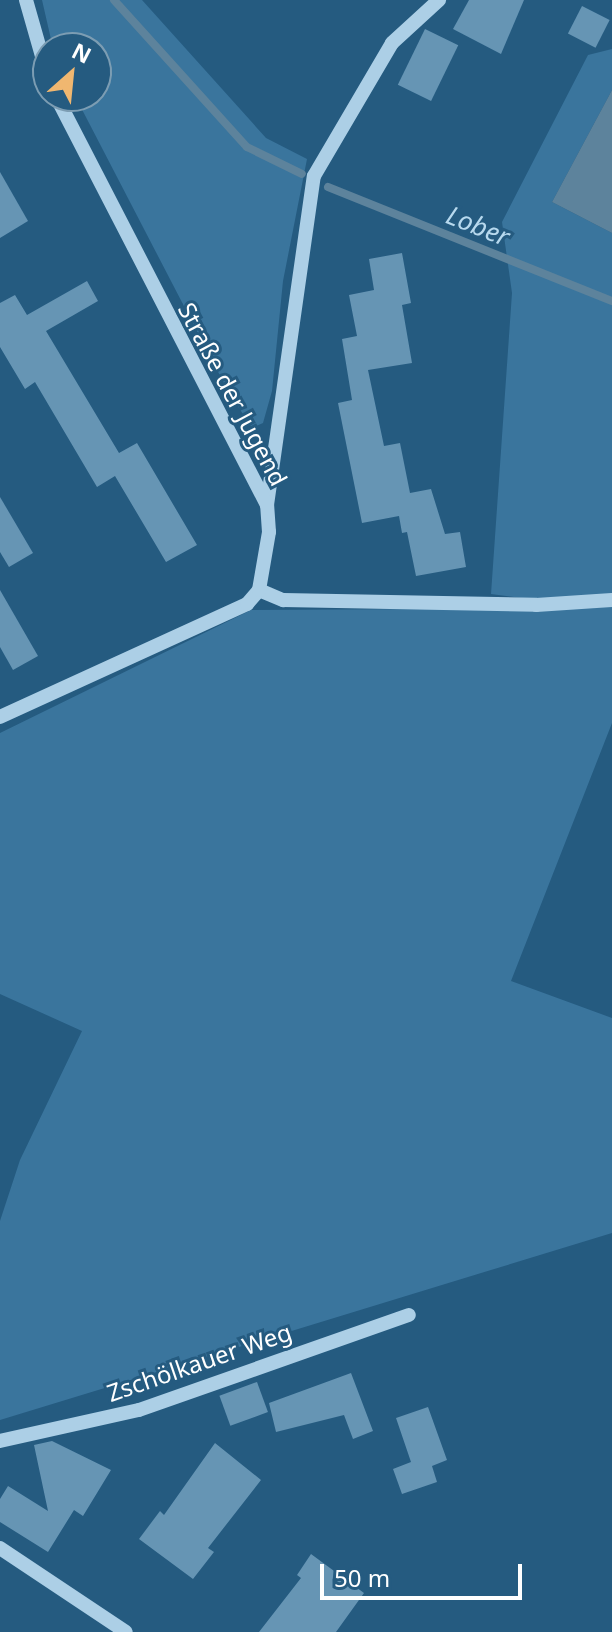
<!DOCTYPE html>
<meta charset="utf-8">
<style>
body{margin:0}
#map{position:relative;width:612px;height:1632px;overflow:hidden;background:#255b80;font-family:"Noto Sans",sans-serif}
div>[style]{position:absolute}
.green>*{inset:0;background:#3a759d}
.water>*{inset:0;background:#5d839c}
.stream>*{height:8px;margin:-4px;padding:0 4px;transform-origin:4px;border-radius:4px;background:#5d839c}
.building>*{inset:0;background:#6695b4;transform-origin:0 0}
.minor>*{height:14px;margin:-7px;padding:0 7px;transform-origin:7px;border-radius:7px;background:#accfe6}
span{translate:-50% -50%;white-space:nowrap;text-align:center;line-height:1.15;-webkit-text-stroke:6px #255b80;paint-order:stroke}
.street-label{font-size:24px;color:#fff}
.water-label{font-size:26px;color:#b7d9ee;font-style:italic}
.north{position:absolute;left:32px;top:32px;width:80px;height:80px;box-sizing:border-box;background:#255b80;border:2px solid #7c9db3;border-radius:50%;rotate:27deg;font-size:22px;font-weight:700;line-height:32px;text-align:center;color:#fff}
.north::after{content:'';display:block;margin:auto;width:28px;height:36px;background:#f0b770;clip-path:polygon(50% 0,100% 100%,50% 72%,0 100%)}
.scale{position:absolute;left:320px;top:1564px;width:202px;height:36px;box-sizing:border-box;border:4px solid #fff;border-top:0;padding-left:10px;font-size:24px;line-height:28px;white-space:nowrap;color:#fff;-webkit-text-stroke:6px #255b80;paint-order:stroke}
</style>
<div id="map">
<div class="green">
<i style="clip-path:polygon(42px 0,142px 0,266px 138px,307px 159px,283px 281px,272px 391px,263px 423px,252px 428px,228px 391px,75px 96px,96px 96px,96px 48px,53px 48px)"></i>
<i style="clip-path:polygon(612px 49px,612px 90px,552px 202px,612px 233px,612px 723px,511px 981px,612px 1018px,612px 1233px,0 1420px,0 1221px,20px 1160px,82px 1031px,0 994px,0 733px,251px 610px,601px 608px,491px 594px,512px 293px,502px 222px,588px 55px)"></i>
</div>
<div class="water">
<i style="clip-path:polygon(612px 90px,612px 233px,552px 202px)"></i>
</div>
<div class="stream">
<i style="left:114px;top:0;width:198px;rotate:47.9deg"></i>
<i style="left:247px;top:147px;width:61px;rotate:26.1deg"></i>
<i style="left:328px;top:187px;width:306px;rotate:21.9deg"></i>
</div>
<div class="building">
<i style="clip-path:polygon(469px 0,524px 0,501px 54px,453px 29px)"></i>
<i style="left:582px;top:6px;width:31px;height:31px;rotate:27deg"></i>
<i style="left:425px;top:29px;width:37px;height:62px;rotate:26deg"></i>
<i style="clip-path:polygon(0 172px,28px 221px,0 238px)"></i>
<i style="clip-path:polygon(402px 253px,411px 303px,402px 305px,412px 363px,368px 370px,384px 446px,400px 443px,410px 493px,431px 489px,445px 534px,460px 532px,466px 567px,416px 576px,407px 532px,402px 533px,399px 516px,362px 523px,338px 403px,352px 400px,342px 339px,357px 336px,349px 295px,374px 290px,369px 259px)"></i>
<i style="clip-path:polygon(87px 281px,98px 301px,46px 331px,119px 453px,137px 443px,197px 545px,166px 562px,115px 476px,97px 487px,35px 382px,25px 389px,0 347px,0 303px,15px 295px,27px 315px)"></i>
<i style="clip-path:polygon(0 497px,33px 553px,9px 567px,0 552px)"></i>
<i style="clip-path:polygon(0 590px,38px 656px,13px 670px,0 647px)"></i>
<i style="clip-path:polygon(351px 1373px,373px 1431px,353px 1439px,344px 1415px,276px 1432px,269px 1403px)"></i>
<i style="left:257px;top:1382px;width:32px;height:40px;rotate:70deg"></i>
<i style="clip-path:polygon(428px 1407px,447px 1460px,432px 1466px,437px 1482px,402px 1494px,393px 1469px,411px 1462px,396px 1418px)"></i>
<i style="clip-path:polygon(52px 1441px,111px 1470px,83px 1516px,74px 1510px,48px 1552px,0 1522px,0 1499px,8px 1486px,48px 1511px,34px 1445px)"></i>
<i style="clip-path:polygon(215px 1443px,261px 1480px,208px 1548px,214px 1552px,193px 1579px,139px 1539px,160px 1511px,164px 1515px)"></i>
<i style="clip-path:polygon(311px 1554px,364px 1593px,336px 1632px,259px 1632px,301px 1578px,297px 1575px)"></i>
</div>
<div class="minor">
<i style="left:26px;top:0;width:80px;rotate:74.1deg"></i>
<i style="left:267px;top:505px;width:332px;rotate:-81.9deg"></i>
<i style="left:314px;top:176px;width:154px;rotate:-59.6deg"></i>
<i style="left:392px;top:43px;width:64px;rotate:-42.5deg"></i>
<i style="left:259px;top:590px;width:26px;rotate:23deg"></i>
<i style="left:283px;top:600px;width:253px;rotate:1.1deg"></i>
<i style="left:536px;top:605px;width:76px;rotate:-3.8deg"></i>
<i style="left:0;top:717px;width:272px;rotate:-24.6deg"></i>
<i style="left:247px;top:604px;width:18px;rotate:-49deg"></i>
<i style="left:259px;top:590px;width:59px;rotate:-80.2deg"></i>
<i style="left:269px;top:532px;width:27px;rotate:-94deg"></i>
<i style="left:267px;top:505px;width:460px;rotate:-117.3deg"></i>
<i style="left:0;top:1441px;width:142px;rotate:-12.6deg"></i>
<i style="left:139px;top:1410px;width:286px;rotate:-19.4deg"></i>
<i style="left:0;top:1548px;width:151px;rotate:33.7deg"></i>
</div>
<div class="street-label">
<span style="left:233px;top:394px;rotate:62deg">Straße der Jugend</span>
<span style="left:199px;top:1362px;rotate:-19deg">Zschölkauer Weg</span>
</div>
<div class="water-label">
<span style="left:478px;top:226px;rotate:22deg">Lober</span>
</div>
<div class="north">N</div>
<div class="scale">50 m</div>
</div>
